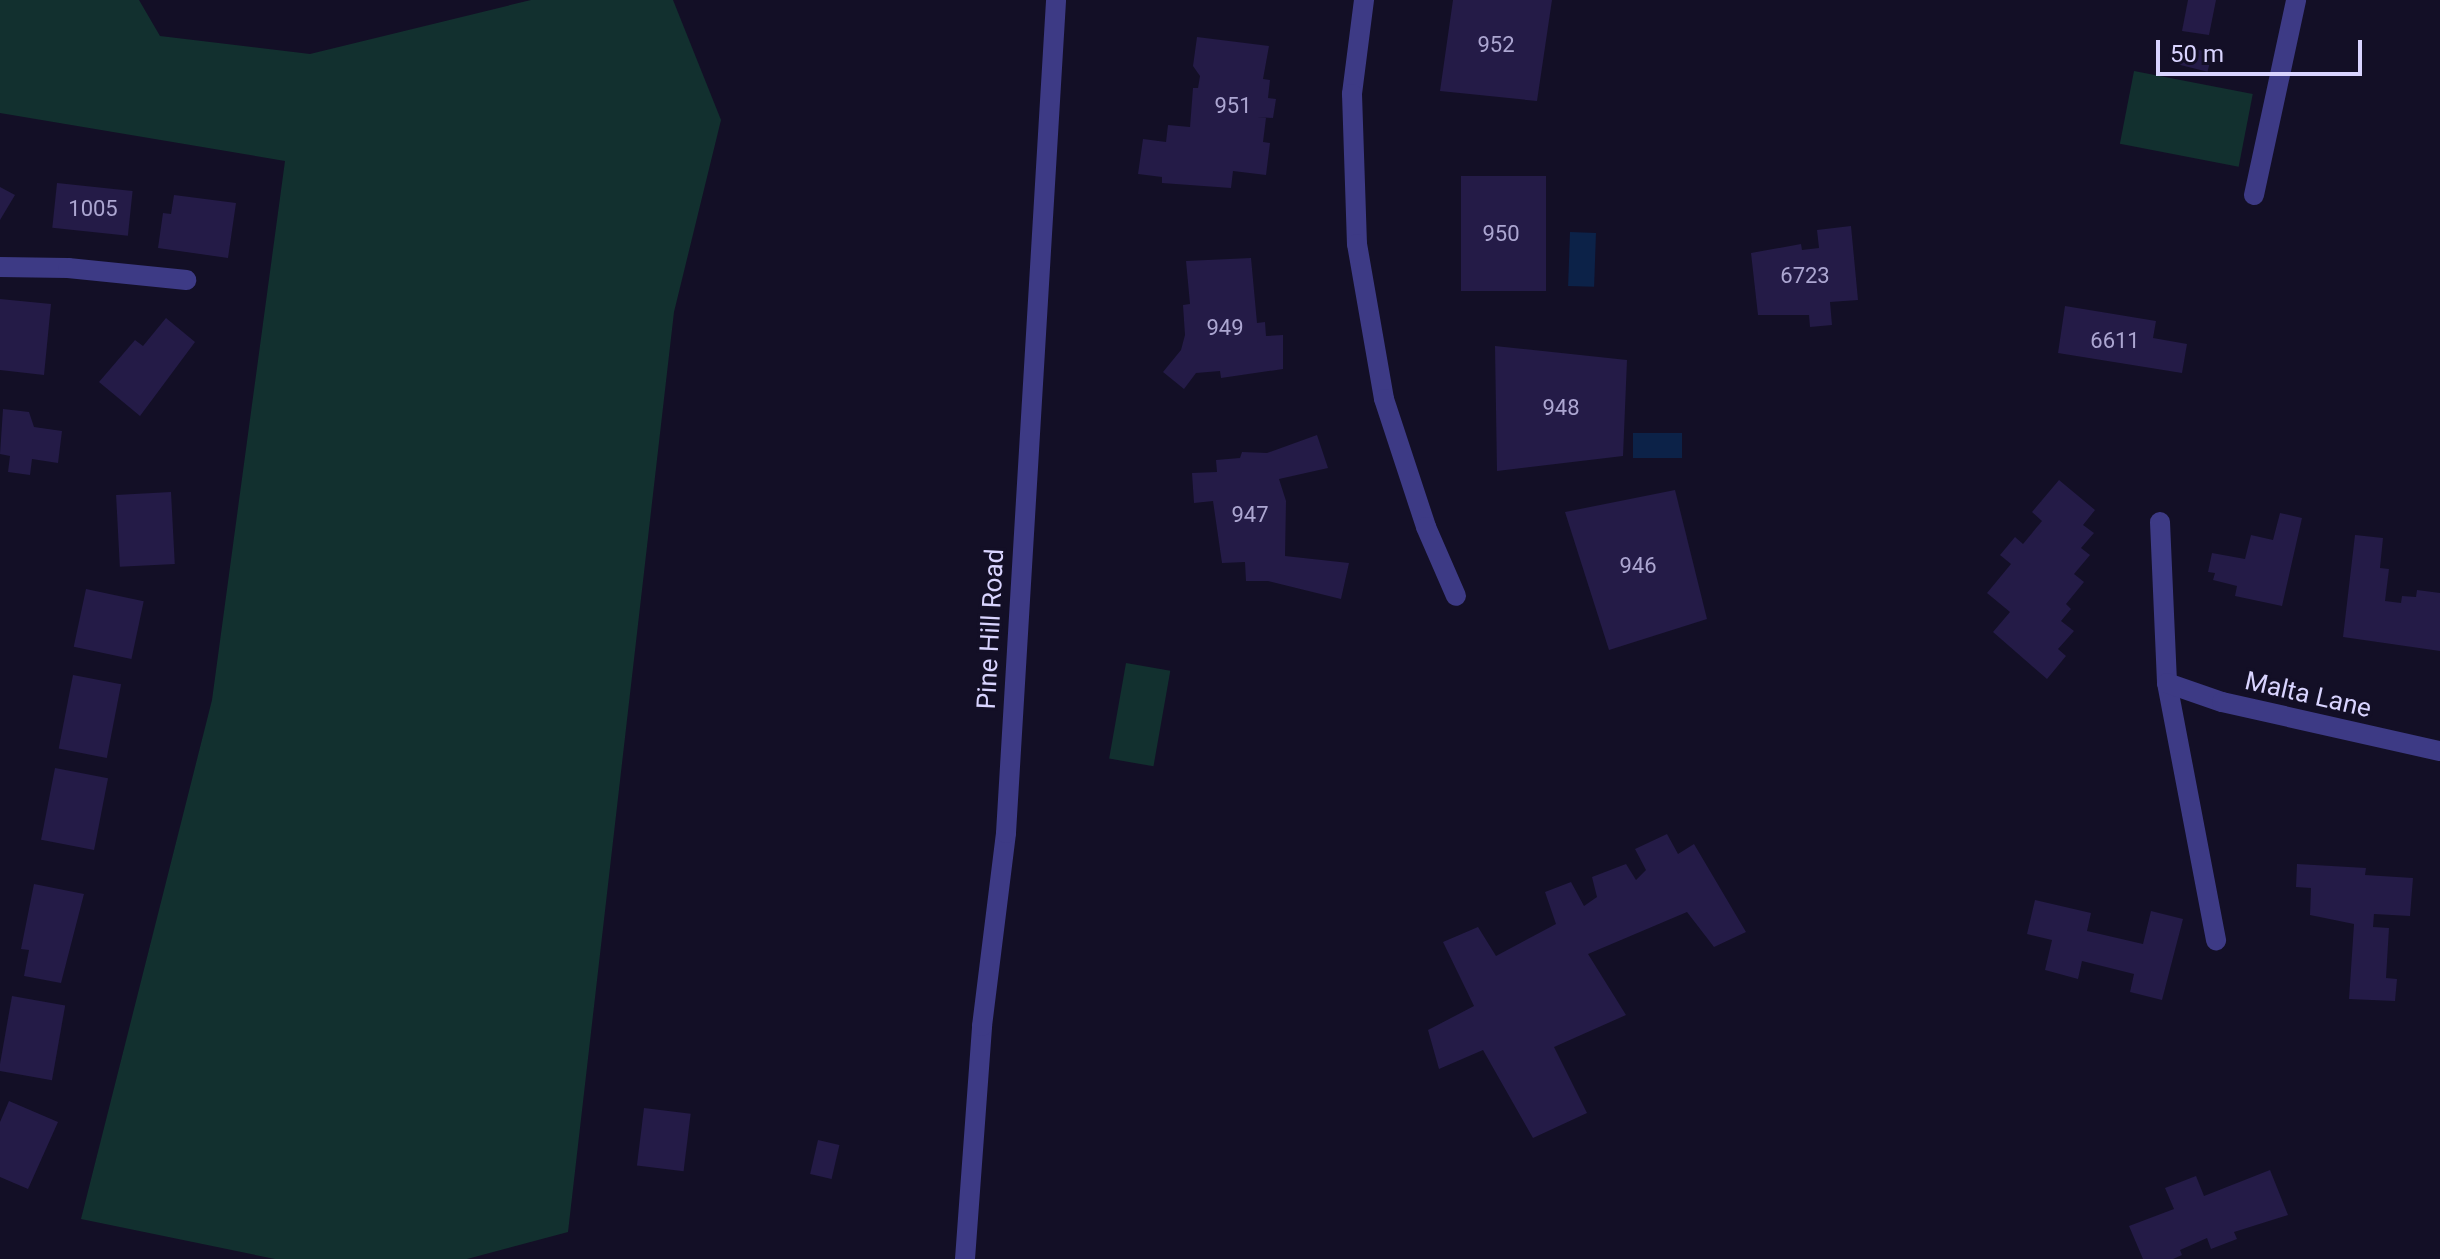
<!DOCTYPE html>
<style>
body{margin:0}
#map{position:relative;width:2440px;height:1259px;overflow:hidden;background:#130f26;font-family:Roboto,sans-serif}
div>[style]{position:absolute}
.green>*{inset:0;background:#12302f;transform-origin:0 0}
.water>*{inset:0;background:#0c2248;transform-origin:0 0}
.building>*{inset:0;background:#241b47;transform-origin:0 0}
.street>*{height:20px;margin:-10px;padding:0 10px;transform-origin:10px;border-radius:10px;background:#3d3a85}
span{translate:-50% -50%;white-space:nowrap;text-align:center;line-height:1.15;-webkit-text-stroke:6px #130f26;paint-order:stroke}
.number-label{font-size:22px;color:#aca6d1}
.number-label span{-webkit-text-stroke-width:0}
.street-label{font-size:26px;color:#d9d4ff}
.scale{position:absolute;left:2156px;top:40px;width:206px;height:36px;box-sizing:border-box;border:4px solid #d9d4ff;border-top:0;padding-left:10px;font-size:24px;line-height:28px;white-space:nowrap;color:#d9d4ff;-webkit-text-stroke:6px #130f26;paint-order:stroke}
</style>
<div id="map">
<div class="green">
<i style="clip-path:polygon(0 0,139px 0,160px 36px,310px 54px,531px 0,673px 0,721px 120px,674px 312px,568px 1232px,467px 1259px,275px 1259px,81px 1219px,212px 700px,285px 161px,0 113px)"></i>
<i style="left:2134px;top:71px;width:121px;height:74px;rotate:11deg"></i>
<i style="left:1126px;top:663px;width:45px;height:97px;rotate:10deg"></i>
</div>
<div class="water">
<i style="left:1570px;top:232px;width:26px;height:54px;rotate:2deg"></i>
<i style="left:1633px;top:433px;width:49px;height:25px"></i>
</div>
<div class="building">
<i style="clip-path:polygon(1453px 0,1552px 0,1537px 101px,1440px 91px)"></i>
<i style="clip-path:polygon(2188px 0,2216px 0,2209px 35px,2182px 31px)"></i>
<i style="clip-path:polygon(1197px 37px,1269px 46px,1263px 79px,1270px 80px,1268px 98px,1276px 99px,1273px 118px,1257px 117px,1266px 118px,1263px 142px,1270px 143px,1266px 175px,1233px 171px,1231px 188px,1162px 183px,1162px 177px,1138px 174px,1143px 139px,1166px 142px,1168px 125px,1190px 127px,1193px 88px,1198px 88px,1200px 76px,1193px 66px)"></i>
<i style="left:2183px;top:46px;width:30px;height:19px;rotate:14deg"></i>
<i style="left:1461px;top:176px;width:85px;height:115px"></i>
<i style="left:57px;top:183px;width:76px;height:45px;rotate:6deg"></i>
<i style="clip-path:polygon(0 187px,15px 195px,0 220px)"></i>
<i style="clip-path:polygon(174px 195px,236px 203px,228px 258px,158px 248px,163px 213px,171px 214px)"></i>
<i style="clip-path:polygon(1851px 226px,1858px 300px,1830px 302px,1832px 325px,1810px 327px,1809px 315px,1758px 315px,1751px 253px,1801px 244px,1802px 250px,1819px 248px,1817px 230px)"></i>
<i style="clip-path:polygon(1251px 258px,1257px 323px,1265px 322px,1266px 336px,1283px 335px,1283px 369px,1221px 378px,1220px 371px,1196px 373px,1184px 389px,1163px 372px,1181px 350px,1185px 335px,1183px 305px,1190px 304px,1186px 261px)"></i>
<i style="clip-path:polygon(0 299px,51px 304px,44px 375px,0 370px)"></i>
<i style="clip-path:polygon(2065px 306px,2156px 321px,2153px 338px,2187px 344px,2182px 373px,2058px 353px)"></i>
<i style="clip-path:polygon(166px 318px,195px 342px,140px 416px,99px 382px,135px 340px,143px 346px)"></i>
<i style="clip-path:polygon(1495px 346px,1627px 360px,1623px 456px,1497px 471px)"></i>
<i style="clip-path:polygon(3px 409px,29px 412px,34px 427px,62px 431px,58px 463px,32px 459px,30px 475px,8px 472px,10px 456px,0 454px)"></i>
<i style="clip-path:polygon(1317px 435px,1328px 468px,1279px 479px,1286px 501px,1285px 556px,1349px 563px,1341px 599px,1268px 581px,1246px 581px,1245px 562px,1222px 563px,1213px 501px,1194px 503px,1192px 473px,1217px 472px,1216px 460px,1240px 458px,1242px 452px,1267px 453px)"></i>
<i style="clip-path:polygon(2059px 480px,2095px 510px,2083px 525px,2094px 533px,2081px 548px,2090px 555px,2074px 574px,2084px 582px,2066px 604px,2071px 609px,2061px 621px,2074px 631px,2058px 649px,2066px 656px,2047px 679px,1993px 632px,2010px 612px,1987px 593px,2011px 564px,2000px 555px,2015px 537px,2023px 544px,2042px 521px,2032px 512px)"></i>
<i style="clip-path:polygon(1675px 490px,1707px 619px,1609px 650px,1565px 512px)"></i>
<i style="left:171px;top:492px;width:72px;height:55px;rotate:87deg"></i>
<i style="clip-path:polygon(2280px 513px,2302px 518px,2282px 606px,2235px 596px,2237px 586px,2213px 580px,2215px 573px,2208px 572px,2212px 553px,2245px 559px,2251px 535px,2273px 540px)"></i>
<i style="clip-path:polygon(2355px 535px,2383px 538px,2380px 568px,2389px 569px,2385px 601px,2401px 603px,2402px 596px,2416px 597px,2417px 590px,2440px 593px,2440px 651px,2343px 637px)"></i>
<i style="left:86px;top:589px;width:59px;height:59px;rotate:12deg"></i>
<i style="left:73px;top:675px;width:49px;height:75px;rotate:11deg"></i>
<i style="left:55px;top:768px;width:54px;height:73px;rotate:11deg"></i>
<i style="clip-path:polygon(1667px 834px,1678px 854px,1694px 844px,1746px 932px,1714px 947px,1687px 912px,1588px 954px,1626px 1015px,1554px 1047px,1587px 1113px,1533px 1138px,1483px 1050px,1439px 1069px,1428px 1030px,1474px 1006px,1443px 942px,1478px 927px,1496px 956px,1556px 924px,1545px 892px,1571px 882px,1584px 906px,1597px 897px,1592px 877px,1626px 864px,1636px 880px,1646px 870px,1635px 849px)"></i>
<i style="clip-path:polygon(2297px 864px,2366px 868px,2365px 875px,2413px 878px,2410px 916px,2374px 914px,2373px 927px,2389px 928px,2386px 978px,2397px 979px,2395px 1001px,2349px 999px,2354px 924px,2310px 915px,2311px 888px,2296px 887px)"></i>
<i style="clip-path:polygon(34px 884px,84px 894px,61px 983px,24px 976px,29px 950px,21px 949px)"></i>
<i style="clip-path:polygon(2035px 900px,2091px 913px,2087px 931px,2143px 944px,2151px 911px,2183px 919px,2162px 1000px,2130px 992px,2134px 974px,2082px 961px,2078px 979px,2045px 970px,2052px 940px,2027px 934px)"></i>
<i style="left:12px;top:996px;width:54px;height:76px;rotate:10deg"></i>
<i style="clip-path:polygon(9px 1101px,58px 1122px,28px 1189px,0 1177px,0 1122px)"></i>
<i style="left:644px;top:1108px;width:47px;height:58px;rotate:7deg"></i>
<i style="left:818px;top:1140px;width:22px;height:35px;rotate:13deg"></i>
<i style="clip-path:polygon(2270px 1170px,2288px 1215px,2234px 1232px,2237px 1239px,2211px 1249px,2207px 1238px,2180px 1250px,2182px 1255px,2173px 1259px,2143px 1259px,2129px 1226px,2174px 1209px,2165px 1188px,2196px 1176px,2204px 1196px)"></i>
</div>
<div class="street">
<i style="left:1364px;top:0;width:95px;rotate:97.3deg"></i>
<i style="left:1352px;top:94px;width:150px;rotate:88.1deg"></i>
<i style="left:1357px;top:244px;width:157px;rotate:80.1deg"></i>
<i style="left:1384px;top:399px;width:135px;rotate:71.8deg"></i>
<i style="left:1426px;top:527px;width:75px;rotate:66.5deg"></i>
<i style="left:2254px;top:195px;width:199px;rotate:-77.8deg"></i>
<i style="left:0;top:267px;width:68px;rotate:0.8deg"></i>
<i style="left:68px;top:268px;width:119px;rotate:5.8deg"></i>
<i style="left:2160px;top:522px;width:161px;rotate:87.5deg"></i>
<i style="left:2167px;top:683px;width:262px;rotate:79.2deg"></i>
<i style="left:2167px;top:683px;width:58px;rotate:19.1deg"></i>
<i style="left:2222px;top:702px;width:223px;rotate:12.7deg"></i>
<i style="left:965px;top:1259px;width:234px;rotate:-85.8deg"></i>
<i style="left:982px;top:1026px;width:194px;rotate:-82.9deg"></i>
<i style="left:1006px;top:833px;width:834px;rotate:-86.56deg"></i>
</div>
<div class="number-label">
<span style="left:1496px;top:45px">952</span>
<span style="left:1233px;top:106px">951</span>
<span style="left:93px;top:209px">1005</span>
<span style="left:1501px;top:234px">950</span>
<span style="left:1805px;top:276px">6723</span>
<span style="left:1225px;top:328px">949</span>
<span style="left:2115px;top:341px">6611</span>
<span style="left:1561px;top:408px">948</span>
<span style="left:1250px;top:515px">947</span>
<span style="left:1638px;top:566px">946</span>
</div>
<div class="street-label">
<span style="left:991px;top:629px;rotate:-87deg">Pine Hill Road</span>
<span style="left:2308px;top:695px;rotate:13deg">Malta Lane</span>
</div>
<div class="scale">50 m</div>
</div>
